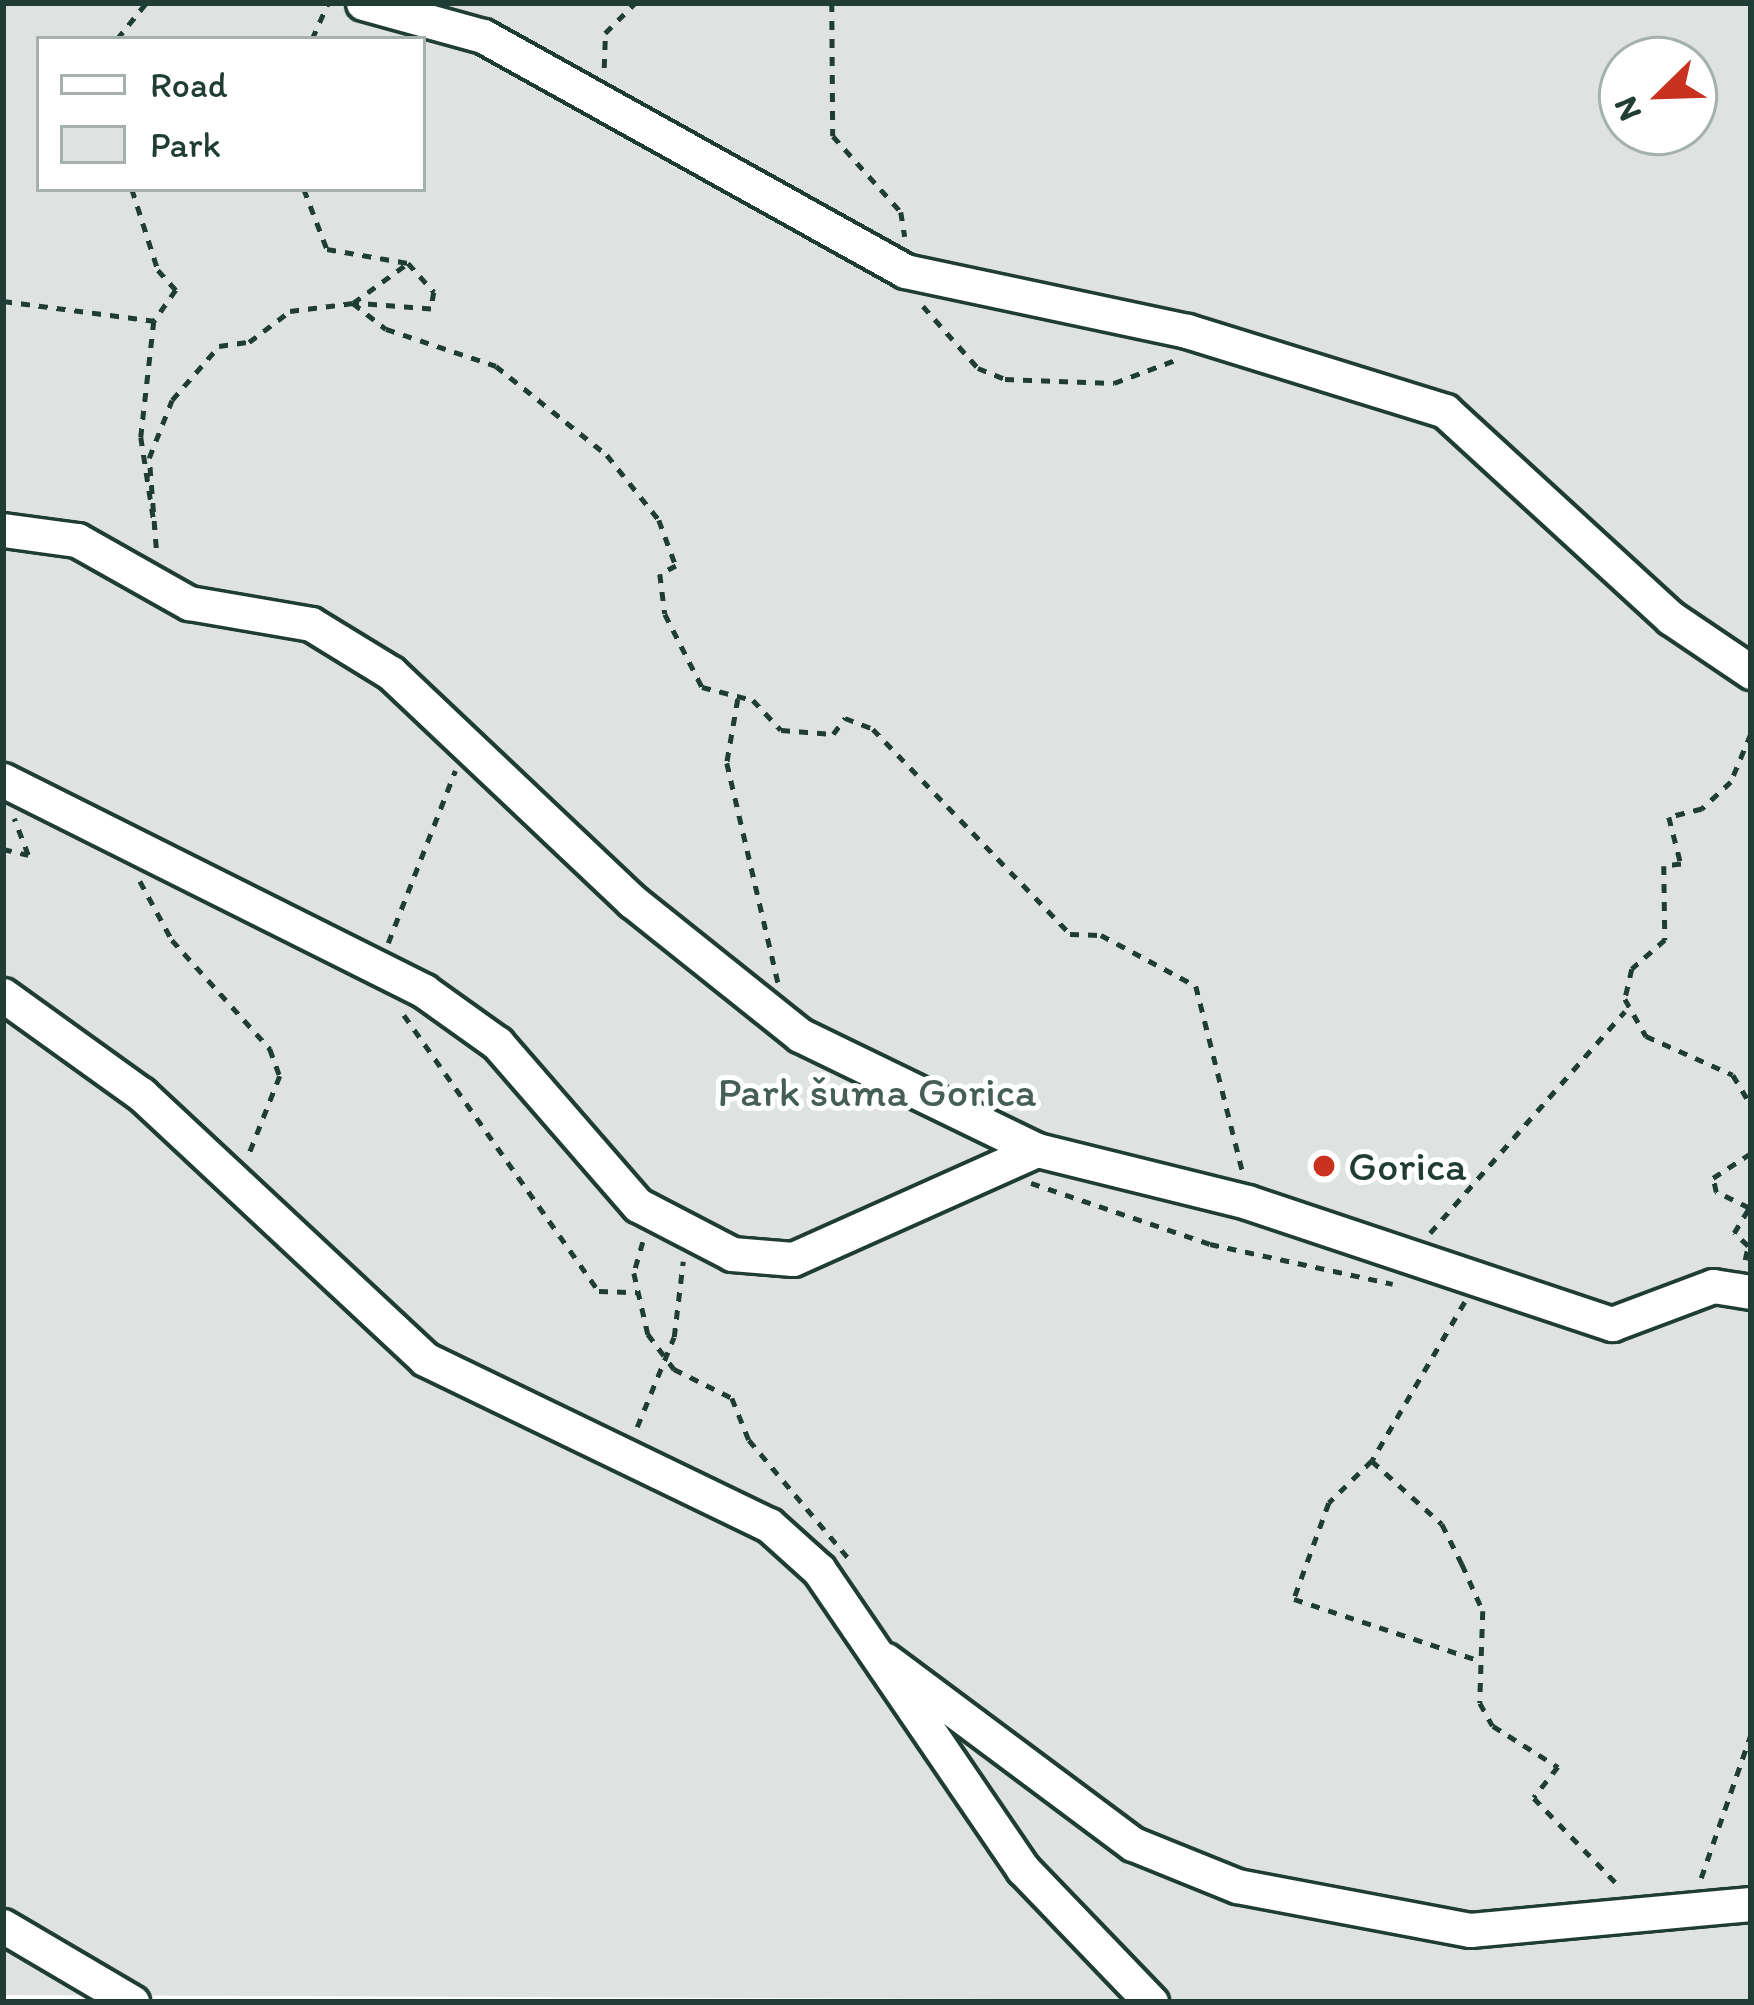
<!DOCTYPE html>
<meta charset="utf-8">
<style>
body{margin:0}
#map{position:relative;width:1754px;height:2005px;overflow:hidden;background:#fff;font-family:Itim,sans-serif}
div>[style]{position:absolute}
.green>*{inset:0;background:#dee3e2}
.path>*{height:4.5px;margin-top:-2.25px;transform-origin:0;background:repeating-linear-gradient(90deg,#1f3d34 0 9px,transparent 0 18px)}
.roads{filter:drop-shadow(3px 0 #1f3d34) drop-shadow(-3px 0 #1f3d34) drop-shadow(0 3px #1f3d34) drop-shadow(0 -3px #1f3d34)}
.minor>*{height:33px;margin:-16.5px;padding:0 16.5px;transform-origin:16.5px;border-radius:16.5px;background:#fff}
.dots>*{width:33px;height:33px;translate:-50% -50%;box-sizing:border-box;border:6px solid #fff;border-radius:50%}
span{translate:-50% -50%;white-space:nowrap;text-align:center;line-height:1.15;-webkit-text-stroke:10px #fff;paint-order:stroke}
.park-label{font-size:42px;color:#455e57}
.poi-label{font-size:42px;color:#1f3d34}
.left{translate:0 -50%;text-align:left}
.frame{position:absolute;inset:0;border:6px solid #1f3d34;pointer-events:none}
.legend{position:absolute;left:36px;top:36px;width:390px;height:156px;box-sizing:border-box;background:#fff;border:3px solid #a5b1ae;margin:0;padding:15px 21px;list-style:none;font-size:36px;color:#1f3d34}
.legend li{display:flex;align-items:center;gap:24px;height:60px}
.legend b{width:60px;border:3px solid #a5b1ae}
.north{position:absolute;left:1598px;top:36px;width:120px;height:120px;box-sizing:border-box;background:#fff;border:3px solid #a5b1ae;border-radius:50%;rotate:247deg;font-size:33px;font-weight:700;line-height:48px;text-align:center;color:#1f3d34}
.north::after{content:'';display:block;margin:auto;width:42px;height:54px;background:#c8321e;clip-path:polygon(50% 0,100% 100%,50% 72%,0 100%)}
</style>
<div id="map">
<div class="green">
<i style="clip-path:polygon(evenodd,3px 3px,1751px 3px,1751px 2002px,3px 1995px,3px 3px,39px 39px,423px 39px,423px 189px,39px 189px,39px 39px,3px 3px,1622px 60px,1694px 60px,1694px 132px,1622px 132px,1622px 60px)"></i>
</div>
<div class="path">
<i style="left:832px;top:3px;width:133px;rotate:89.6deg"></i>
<i style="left:833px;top:136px;width:102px;rotate:48.2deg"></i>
<i style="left:901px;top:212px;width:25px;rotate:81deg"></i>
<i style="left:117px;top:39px;width:46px;rotate:-51.1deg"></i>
<i style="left:312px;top:39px;width:39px;rotate:-66deg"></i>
<i style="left:604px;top:68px;width:35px;rotate:-88deg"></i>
<i style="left:605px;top:33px;width:42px;rotate:-45deg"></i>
<i style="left:132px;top:189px;width:85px;rotate:72.2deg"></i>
<i style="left:158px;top:270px;width:27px;rotate:48deg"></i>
<i style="left:176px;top:290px;width:38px;rotate:125deg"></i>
<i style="left:304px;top:189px;width:64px;rotate:69deg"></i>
<i style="left:327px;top:249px;width:82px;rotate:9.8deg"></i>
<i style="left:408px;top:263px;width:39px;rotate:48deg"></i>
<i style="left:434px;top:292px;width:17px;rotate:100deg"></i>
<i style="left:431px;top:309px;width:78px;rotate:-175.6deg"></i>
<i style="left:353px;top:303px;width:68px;rotate:-36deg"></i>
<i style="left:3px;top:301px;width:152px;rotate:7.5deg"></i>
<i style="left:154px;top:321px;width:117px;rotate:96.4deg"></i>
<i style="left:141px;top:437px;width:93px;rotate:81.3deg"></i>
<i style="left:923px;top:306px;width:83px;rotate:48.4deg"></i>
<i style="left:978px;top:368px;width:29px;rotate:22deg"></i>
<i style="left:1005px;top:379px;width:109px;rotate:2.1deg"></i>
<i style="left:1114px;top:383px;width:68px;rotate:-20.6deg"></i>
<i style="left:156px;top:548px;width:90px;rotate:-94.4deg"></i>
<i style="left:149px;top:458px;width:62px;rotate:-68.4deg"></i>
<i style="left:172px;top:400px;width:72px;rotate:-49deg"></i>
<i style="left:219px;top:346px;width:30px;rotate:-8deg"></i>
<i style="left:249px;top:342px;width:51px;rotate:-37.1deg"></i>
<i style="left:290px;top:311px;width:64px;rotate:-7.2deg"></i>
<i style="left:353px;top:303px;width:42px;rotate:38.2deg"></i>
<i style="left:386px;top:329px;width:116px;rotate:18.6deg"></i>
<i style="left:496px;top:366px;width:142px;rotate:38.7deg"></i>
<i style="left:607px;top:455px;width:83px;rotate:51.3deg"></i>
<i style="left:659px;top:520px;width:49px;rotate:69.7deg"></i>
<i style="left:676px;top:566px;width:18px;rotate:153deg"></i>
<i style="left:660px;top:574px;width:40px;rotate:82.9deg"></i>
<i style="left:665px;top:614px;width:82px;rotate:63.1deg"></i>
<i style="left:702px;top:687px;width:53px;rotate:14.3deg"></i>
<i style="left:753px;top:700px;width:41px;rotate:47deg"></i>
<i style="left:781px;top:730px;width:52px;rotate:4.4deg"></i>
<i style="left:833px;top:734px;width:20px;rotate:-53deg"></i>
<i style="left:845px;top:718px;width:30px;rotate:21deg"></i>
<i style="left:873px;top:729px;width:284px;rotate:46.1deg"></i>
<i style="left:1070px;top:934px;width:31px;rotate:2deg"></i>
<i style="left:1101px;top:935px;width:108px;rotate:28.2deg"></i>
<i style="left:1196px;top:986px;width:193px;rotate:75.9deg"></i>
<i style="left:738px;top:699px;width:65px;rotate:99.8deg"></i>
<i style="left:727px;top:763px;width:226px;rotate:76.9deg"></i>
<i style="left:1751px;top:712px;width:3px;rotate:90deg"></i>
<i style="left:1751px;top:734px;width:52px;rotate:112.6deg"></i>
<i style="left:1731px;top:782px;width:40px;rotate:137deg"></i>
<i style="left:1702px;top:809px;width:34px;rotate:166deg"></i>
<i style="left:1669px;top:817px;width:49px;rotate:75.7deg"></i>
<i style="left:1681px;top:864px;width:17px;rotate:173deg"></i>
<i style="left:1664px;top:866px;width:74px;rotate:89.2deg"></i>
<i style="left:1665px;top:940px;width:44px;rotate:138.7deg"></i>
<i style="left:1632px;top:969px;width:31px;rotate:103deg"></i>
<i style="left:1625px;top:999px;width:43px;rotate:60.4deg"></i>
<i style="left:1646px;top:1036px;width:95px;rotate:24.1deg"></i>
<i style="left:1733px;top:1075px;width:35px;rotate:59deg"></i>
<i style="left:3px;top:849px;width:26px;rotate:13deg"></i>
<i style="left:28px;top:855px;width:39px;rotate:-111deg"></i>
<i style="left:140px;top:881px;width:67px;rotate:61.5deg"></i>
<i style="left:172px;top:940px;width:147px;rotate:48deg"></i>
<i style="left:270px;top:1049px;width:29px;rotate:70deg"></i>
<i style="left:280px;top:1076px;width:87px;rotate:111.6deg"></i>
<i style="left:388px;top:943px;width:185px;rotate:-68.7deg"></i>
<i style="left:404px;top:1015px;width:338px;rotate:54.8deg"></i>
<i style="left:599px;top:1291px;width:38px;rotate:2deg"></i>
<i style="left:1031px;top:1183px;width:189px;rotate:18.8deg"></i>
<i style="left:1210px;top:1244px;width:187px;rotate:12.3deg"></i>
<i style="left:1430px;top:1233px;width:295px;rotate:-48.7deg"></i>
<i style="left:643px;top:1242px;width:32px;rotate:106deg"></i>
<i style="left:634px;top:1273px;width:63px;rotate:77.1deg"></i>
<i style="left:648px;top:1334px;width:44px;rotate:53.4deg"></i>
<i style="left:674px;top:1369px;width:65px;rotate:26.6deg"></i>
<i style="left:732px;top:1398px;width:45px;rotate:68deg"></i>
<i style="left:749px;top:1440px;width:157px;rotate:49.9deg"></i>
<i style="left:1745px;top:1260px;width:14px;rotate:-78deg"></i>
<i style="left:1748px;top:1246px;width:19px;rotate:-137deg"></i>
<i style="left:1734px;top:1233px;width:29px;rotate:-59deg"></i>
<i style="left:1749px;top:1208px;width:37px;rotate:-154deg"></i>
<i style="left:1716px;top:1192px;width:14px;rotate:-102deg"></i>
<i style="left:1713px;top:1178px;width:45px;rotate:-33.3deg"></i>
<i style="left:1465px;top:1302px;width:184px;rotate:120.3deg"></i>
<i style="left:1372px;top:1461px;width:94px;rotate:42deg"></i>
<i style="left:1442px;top:1524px;width:45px;rotate:63.4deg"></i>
<i style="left:1462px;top:1564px;width:51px;rotate:65.9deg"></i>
<i style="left:1483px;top:1611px;width:92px;rotate:91.9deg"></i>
<i style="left:1480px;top:1703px;width:26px;rotate:61deg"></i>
<i style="left:1493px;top:1726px;width:77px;rotate:32.2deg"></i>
<i style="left:1558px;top:1767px;width:39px;rotate:128deg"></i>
<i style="left:1534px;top:1798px;width:125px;rotate:46deg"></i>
<i style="left:637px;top:1427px;width:97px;rotate:-67.7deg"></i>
<i style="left:674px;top:1337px;width:76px;rotate:-83.2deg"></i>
<i style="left:1372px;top:1461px;width:60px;rotate:135.7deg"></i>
<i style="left:1329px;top:1503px;width:102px;rotate:110deg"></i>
<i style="left:1294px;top:1599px;width:190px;rotate:18.4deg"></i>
<i style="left:1701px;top:1878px;width:152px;rotate:-70.9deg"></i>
</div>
<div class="roads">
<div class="minor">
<i style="left:363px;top:3px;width:124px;rotate:15.4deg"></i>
<i style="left:483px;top:36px;width:483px;rotate:29.1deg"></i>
<i style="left:905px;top:271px;width:288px;rotate:12deg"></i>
<i style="left:1187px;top:331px;width:270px;rotate:17.2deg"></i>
<i style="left:1445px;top:411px;width:306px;rotate:42.5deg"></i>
<i style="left:1671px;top:618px;width:97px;rotate:34deg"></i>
<i style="left:3px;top:530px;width:75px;rotate:7.7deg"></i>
<i style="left:77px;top:540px;width:129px;rotate:29.4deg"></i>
<i style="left:189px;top:603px;width:124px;rotate:9.8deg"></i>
<i style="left:311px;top:624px;width:94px;rotate:31.5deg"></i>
<i style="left:391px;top:673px;width:332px;rotate:43.4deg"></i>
<i style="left:632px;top:901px;width:215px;rotate:38.6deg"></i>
<i style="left:800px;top:1035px;width:263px;rotate:25.9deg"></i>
<i style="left:1037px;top:1150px;width:216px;rotate:13.9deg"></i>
<i style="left:1247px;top:1202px;width:385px;rotate:18.5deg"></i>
<i style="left:1612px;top:1324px;width:108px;rotate:-20.6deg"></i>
<i style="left:1713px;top:1286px;width:38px;rotate:9deg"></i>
<i style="left:3px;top:780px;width:471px;rotate:26.6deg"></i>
<i style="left:424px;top:991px;width:90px;rotate:35.5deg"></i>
<i style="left:497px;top:1043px;width:215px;rotate:49deg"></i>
<i style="left:638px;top:1205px;width:106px;rotate:27.5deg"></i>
<i style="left:732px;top:1254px;width:61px;rotate:4.7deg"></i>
<i style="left:793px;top:1259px;width:267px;rotate:-24.1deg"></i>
<i style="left:3px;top:995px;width:170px;rotate:35.7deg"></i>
<i style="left:141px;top:1094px;width:388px;rotate:43deg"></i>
<i style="left:425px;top:1359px;width:382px;rotate:25.8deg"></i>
<i style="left:769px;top:1525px;width:67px;rotate:42deg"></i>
<i style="left:819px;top:1570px;width:362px;rotate:55.7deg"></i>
<i style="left:1023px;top:1869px;width:185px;rotate:46.1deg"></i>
<i style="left:886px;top:1660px;width:308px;rotate:36.7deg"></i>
<i style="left:1133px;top:1844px;width:112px;rotate:22deg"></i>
<i style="left:1237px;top:1886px;width:237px;rotate:10.7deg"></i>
<i style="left:1470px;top:1930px;width:282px;rotate:-5.3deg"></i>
<i style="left:3px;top:1926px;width:150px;rotate:30.5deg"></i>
</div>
</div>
<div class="dots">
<i style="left:1324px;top:1166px;background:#c8321e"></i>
</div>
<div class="park-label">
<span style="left:877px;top:1092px">Park šuma Gorica</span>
</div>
<div class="poi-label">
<span class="left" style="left:1348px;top:1166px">Gorica</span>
</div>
<div class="frame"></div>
<ul class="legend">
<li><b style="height:15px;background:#fff"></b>Road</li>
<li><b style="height:33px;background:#dee3e2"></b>Park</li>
</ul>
<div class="north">N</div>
</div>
